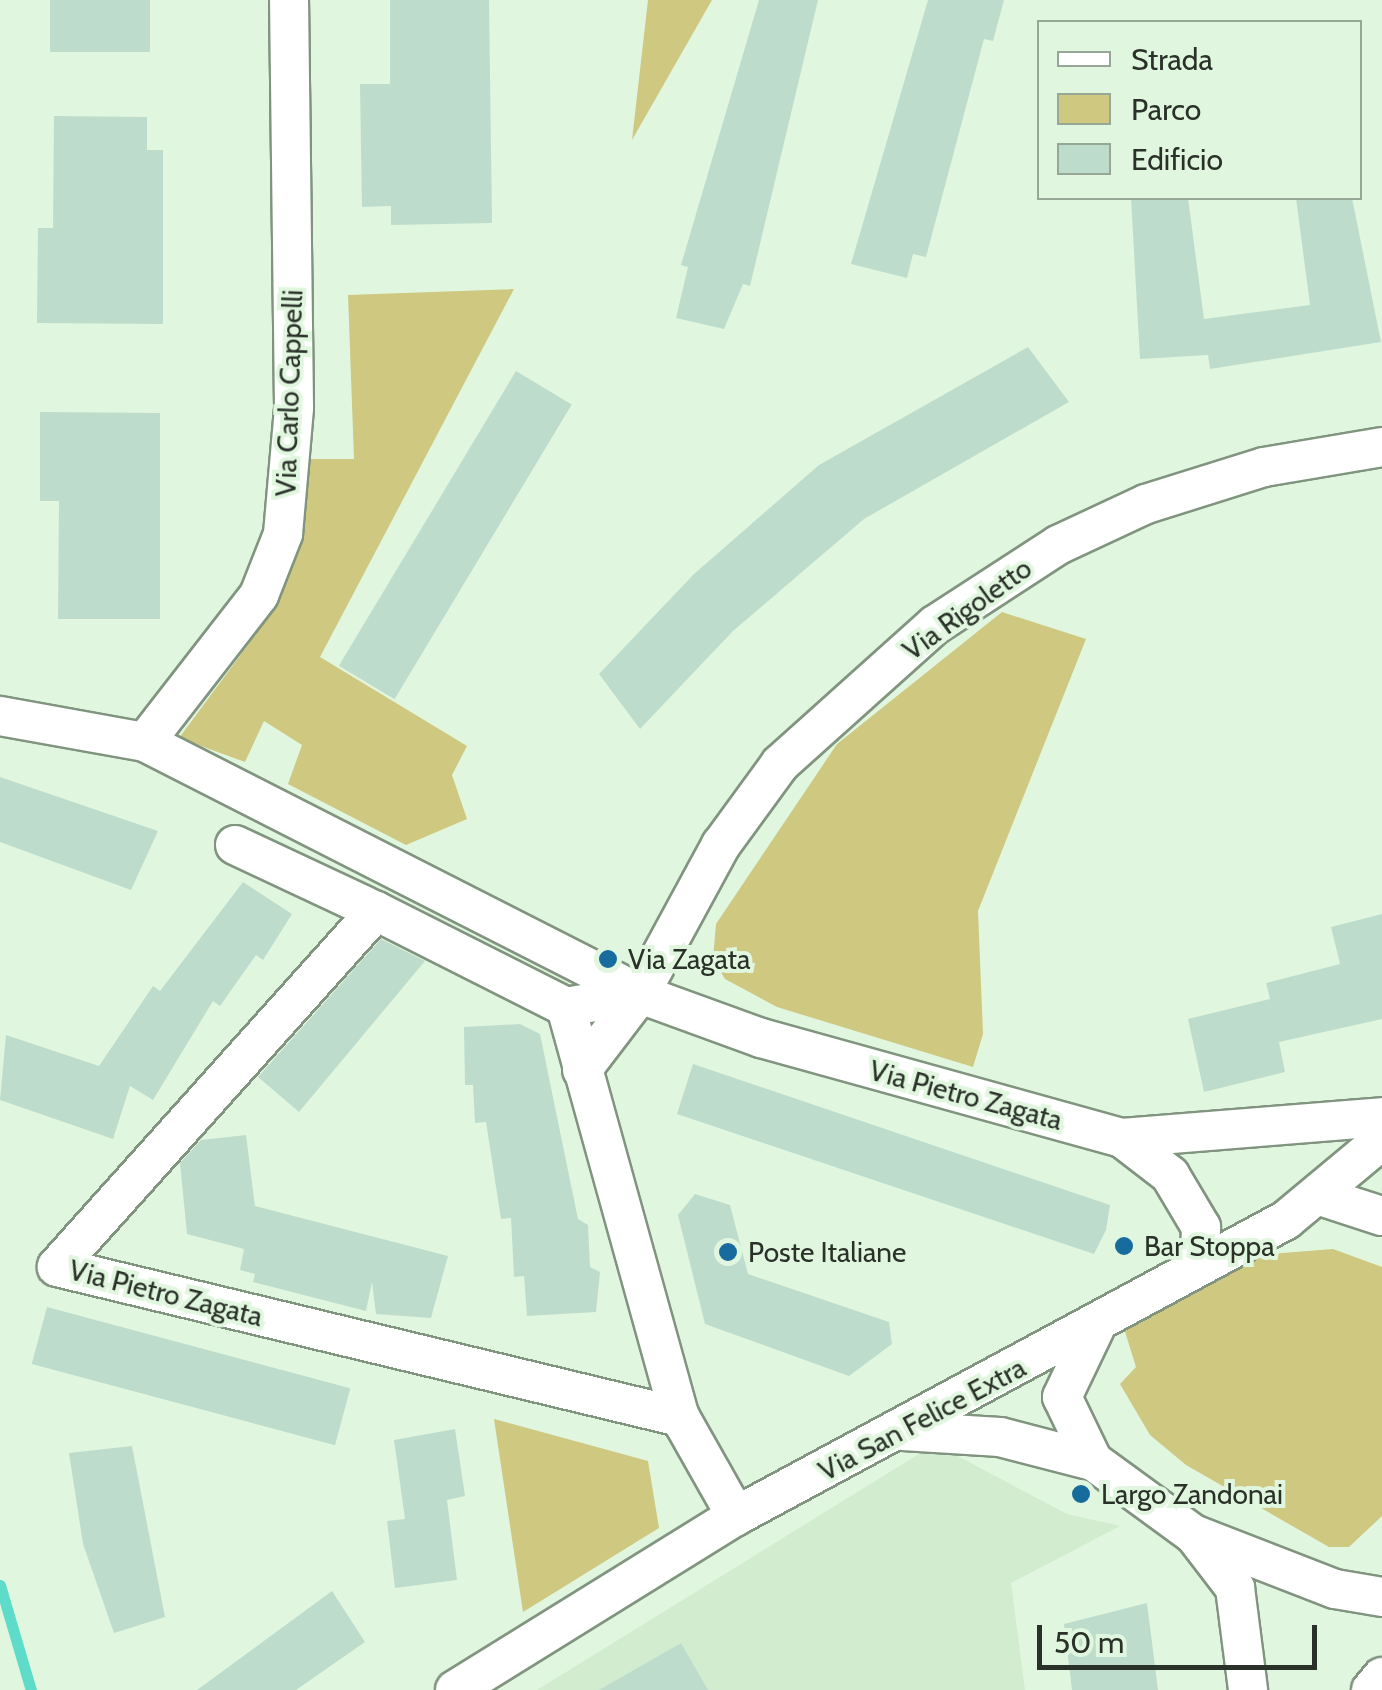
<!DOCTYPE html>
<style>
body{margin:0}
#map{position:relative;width:1382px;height:1690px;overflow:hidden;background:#e1f6df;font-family:Cabin,sans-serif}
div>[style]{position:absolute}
.built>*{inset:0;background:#d2ecd0}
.green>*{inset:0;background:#cec881}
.stream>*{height:11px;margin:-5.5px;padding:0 5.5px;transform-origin:5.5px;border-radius:5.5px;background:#5edbc9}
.building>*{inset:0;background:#bedccc;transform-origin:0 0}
.roads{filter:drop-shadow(2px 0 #80947f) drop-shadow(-2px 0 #80947f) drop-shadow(0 2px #80947f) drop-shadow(0 -2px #80947f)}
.minor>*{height:38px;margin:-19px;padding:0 19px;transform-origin:19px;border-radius:19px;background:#fff}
.dots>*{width:28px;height:28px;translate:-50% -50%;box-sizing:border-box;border:5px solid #e1f6df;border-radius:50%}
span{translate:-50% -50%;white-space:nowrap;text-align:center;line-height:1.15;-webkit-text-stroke:8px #e1f6df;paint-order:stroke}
.street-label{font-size:28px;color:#293128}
.poi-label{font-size:28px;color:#293128}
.left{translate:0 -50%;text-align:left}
.legend{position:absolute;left:1037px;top:20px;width:325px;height:180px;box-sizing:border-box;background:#e1f6df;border:2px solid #97a796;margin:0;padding:12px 18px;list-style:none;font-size:30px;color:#293128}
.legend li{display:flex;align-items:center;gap:20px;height:50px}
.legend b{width:50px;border:2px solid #97a796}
.scale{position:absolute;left:1037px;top:1625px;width:280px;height:45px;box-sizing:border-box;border:5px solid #293128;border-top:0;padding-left:12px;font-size:30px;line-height:35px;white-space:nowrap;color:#293128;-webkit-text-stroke:8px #e1f6df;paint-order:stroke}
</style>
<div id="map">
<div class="built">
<i style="clip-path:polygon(935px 1444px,1067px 1514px,1120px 1526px,1011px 1583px,1025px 1690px,537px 1690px)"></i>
</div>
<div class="green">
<i style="clip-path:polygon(648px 0,712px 0,632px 140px)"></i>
<i style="clip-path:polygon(514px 289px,320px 657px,467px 746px,452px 775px,467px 819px,406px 845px,288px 784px,302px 745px,264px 721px,245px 762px,179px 738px,256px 634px,297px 541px,310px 459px,354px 459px,348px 295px)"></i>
<i style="clip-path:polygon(1002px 612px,1086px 639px,978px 911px,983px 1034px,973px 1067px,777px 1007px,725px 979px,713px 959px,716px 924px,837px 744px)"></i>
<i style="clip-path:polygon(1333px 1249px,1382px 1267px,1382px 1516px,1349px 1547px,1329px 1547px,1186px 1465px,1150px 1435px,1120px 1384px,1136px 1367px,1122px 1322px,1256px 1255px)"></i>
<i style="clip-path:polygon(494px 1419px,648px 1461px,659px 1528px,523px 1612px)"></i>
</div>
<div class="stream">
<i style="left:0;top:1585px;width:109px;rotate:73.6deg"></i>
</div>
<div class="building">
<i style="left:50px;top:0;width:100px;height:52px"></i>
<i style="clip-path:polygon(390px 0,489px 0,492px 223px,391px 225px,391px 206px,362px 207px,360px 84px,390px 84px)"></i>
<i style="clip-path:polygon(759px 0,818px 0,750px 286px,743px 284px,724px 329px,676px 318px,688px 267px,681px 265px)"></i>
<i style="clip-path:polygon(928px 0,1004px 0,993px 41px,984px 39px,926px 257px,913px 254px,907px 278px,851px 264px)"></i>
<i style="clip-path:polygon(54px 116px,147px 117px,147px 150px,163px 150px,163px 324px,37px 323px,38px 228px,53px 228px)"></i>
<i style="clip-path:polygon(1131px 198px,1188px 198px,1204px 319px,1310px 305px,1296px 198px,1352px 198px,1381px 342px,1210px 369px,1208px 355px,1140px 359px)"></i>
<i style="clip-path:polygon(1028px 347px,1069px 402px,864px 519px,733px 631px,640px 729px,599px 674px,694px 574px,819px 465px)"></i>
<i style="left:516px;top:371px;width:65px;height:344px;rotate:31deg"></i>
<i style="clip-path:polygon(40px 412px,160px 413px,160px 619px,58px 619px,59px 501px,40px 501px)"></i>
<i style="clip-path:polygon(0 777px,158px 831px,131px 890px,0 842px)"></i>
<i style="clip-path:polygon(243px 882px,292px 914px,263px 960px,256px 955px,220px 1006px,213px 1001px,153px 1100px,130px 1086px,113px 1139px,0 1100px,6px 1035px,99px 1066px,153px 986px,160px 991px)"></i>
<i style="clip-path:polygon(1382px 914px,1382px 1019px,1279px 1042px,1285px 1072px,1204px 1092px,1188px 1019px,1270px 999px,1266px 983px,1340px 964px,1331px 927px)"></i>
<i style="clip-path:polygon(381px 939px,425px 961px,299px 1112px,258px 1077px)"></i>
<i style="clip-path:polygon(520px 1024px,540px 1034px,578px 1219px,588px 1225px,590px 1267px,600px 1272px,596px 1312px,527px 1316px,524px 1276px,514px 1277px,511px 1218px,501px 1219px,486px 1122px,475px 1123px,473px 1085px,465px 1085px,464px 1027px)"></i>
<i style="clip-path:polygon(693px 1064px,1110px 1205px,1106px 1230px,1094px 1254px,677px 1114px)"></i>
<i style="clip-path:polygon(246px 1135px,255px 1206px,448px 1256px,431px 1318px,376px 1314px,372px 1282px,366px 1311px,253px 1282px,255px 1274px,240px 1270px,244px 1249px,187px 1234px,180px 1163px,201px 1140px)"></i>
<i style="clip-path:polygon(695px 1194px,730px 1205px,748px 1274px,889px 1322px,892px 1344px,849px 1376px,705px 1324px,678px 1215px)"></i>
<i style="left:47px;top:1307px;width:314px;height:59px;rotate:15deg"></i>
<i style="clip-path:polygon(455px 1429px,465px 1496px,447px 1500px,457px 1580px,395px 1588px,387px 1521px,405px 1519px,394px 1440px)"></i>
<i style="clip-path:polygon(132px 1446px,165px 1617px,114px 1633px,83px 1544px,69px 1453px)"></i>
<i style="clip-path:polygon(332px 1591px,365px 1642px,296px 1690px,197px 1690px)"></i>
<i style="clip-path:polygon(1147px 1603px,1158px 1690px,1072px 1690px,1064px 1624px)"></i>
<i style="clip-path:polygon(681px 1643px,708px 1690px,599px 1690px)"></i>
</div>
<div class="roads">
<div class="minor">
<i style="left:0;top:716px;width:147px;rotate:10.2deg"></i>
<i style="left:145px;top:742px;width:555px;rotate:26.98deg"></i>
<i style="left:640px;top:994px;width:129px;rotate:20deg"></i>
<i style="left:761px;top:1038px;width:375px;rotate:15.5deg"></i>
<i style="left:1122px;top:1138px;width:261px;rotate:-4.6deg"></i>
<i style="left:145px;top:742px;width:186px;rotate:-52.2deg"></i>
<i style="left:259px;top:595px;width:66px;rotate:-68.5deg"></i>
<i style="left:283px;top:534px;width:127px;rotate:-85deg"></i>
<i style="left:294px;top:407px;width:407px;rotate:-90.7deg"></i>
<i style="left:235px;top:845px;width:156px;rotate:25.1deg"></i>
<i style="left:376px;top:911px;width:478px;rotate:131.9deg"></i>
<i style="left:57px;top:1267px;width:641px;rotate:13.54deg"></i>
<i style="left:376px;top:911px;width:213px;rotate:26.8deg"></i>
<i style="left:566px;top:1007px;width:75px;rotate:-10deg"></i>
<i style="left:566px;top:1007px;width:426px;rotate:74.5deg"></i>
<i style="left:680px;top:1417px;width:114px;rotate:60.5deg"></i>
<i style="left:582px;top:1070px;width:96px;rotate:-52.7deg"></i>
<i style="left:640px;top:994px;width:170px;rotate:-61.5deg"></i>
<i style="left:721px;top:845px;width:100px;rotate:-53.9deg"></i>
<i style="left:780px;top:764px;width:208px;rotate:-41.9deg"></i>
<i style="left:935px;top:625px;width:147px;rotate:-33deg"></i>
<i style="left:1058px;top:545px;width:97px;rotate:-25deg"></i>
<i style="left:1146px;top:504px;width:124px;rotate:-17.4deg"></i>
<i style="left:1264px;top:467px;width:120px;rotate:-9.6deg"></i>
<i style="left:1122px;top:1138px;width:61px;rotate:37.6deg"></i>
<i style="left:1170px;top:1175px;width:61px;rotate:59.2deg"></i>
<i style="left:1201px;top:1227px;width:35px;rotate:92deg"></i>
<i style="left:1323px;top:1197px;width:62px;rotate:17.9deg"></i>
<i style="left:903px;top:1431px;width:97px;rotate:3.5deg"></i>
<i style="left:1000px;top:1437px;width:96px;rotate:14.5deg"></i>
<i style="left:1093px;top:1461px;width:124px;rotate:36.1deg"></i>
<i style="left:1193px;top:1534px;width:152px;rotate:21.2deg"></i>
<i style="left:1335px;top:1589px;width:48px;rotate:9.7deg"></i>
<i style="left:1093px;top:1461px;width:71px;rotate:-115.8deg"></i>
<i style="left:1062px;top:1397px;width:76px;rotate:-64.4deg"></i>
<i style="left:1195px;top:1536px;width:66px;rotate:52.4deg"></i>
<i style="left:1235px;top:1588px;width:103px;rotate:82.7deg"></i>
<i style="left:455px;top:1690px;width:331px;rotate:-31.8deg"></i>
<i style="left:736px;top:1516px;width:625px;rotate:-28.29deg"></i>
<i style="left:1286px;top:1220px;width:125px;rotate:-39.8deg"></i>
<i style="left:1371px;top:1690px;width:17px;rotate:-50deg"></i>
</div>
</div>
<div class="dots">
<i style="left:608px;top:959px;background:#186c9d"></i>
<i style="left:1124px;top:1246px;background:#186c9d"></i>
<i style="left:728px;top:1252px;background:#186c9d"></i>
<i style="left:1081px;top:1494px;background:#186c9d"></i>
</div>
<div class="street-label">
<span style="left:289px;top:393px;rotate:-88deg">Via Carlo Cappelli</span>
<span style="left:967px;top:609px;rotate:-36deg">Via Rigoletto</span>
<span style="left:966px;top:1095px;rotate:15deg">Via Pietro Zagata</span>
<span style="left:166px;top:1293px;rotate:14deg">Via Pietro Zagata</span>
<span style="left:922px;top:1419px;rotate:-28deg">Via San Felice Extra</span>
</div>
<div class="poi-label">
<span class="left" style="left:628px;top:959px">Via Zagata</span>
<span class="left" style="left:1144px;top:1246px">Bar Stoppa</span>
<span class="left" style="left:748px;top:1252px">Poste Italiane</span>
<span class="left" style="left:1101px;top:1494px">Largo Zandonai</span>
</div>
<ul class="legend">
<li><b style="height:12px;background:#fff"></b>Strada</li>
<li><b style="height:28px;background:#cec881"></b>Parco</li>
<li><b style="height:28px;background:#bedccc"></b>Edificio</li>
</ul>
<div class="scale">50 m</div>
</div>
